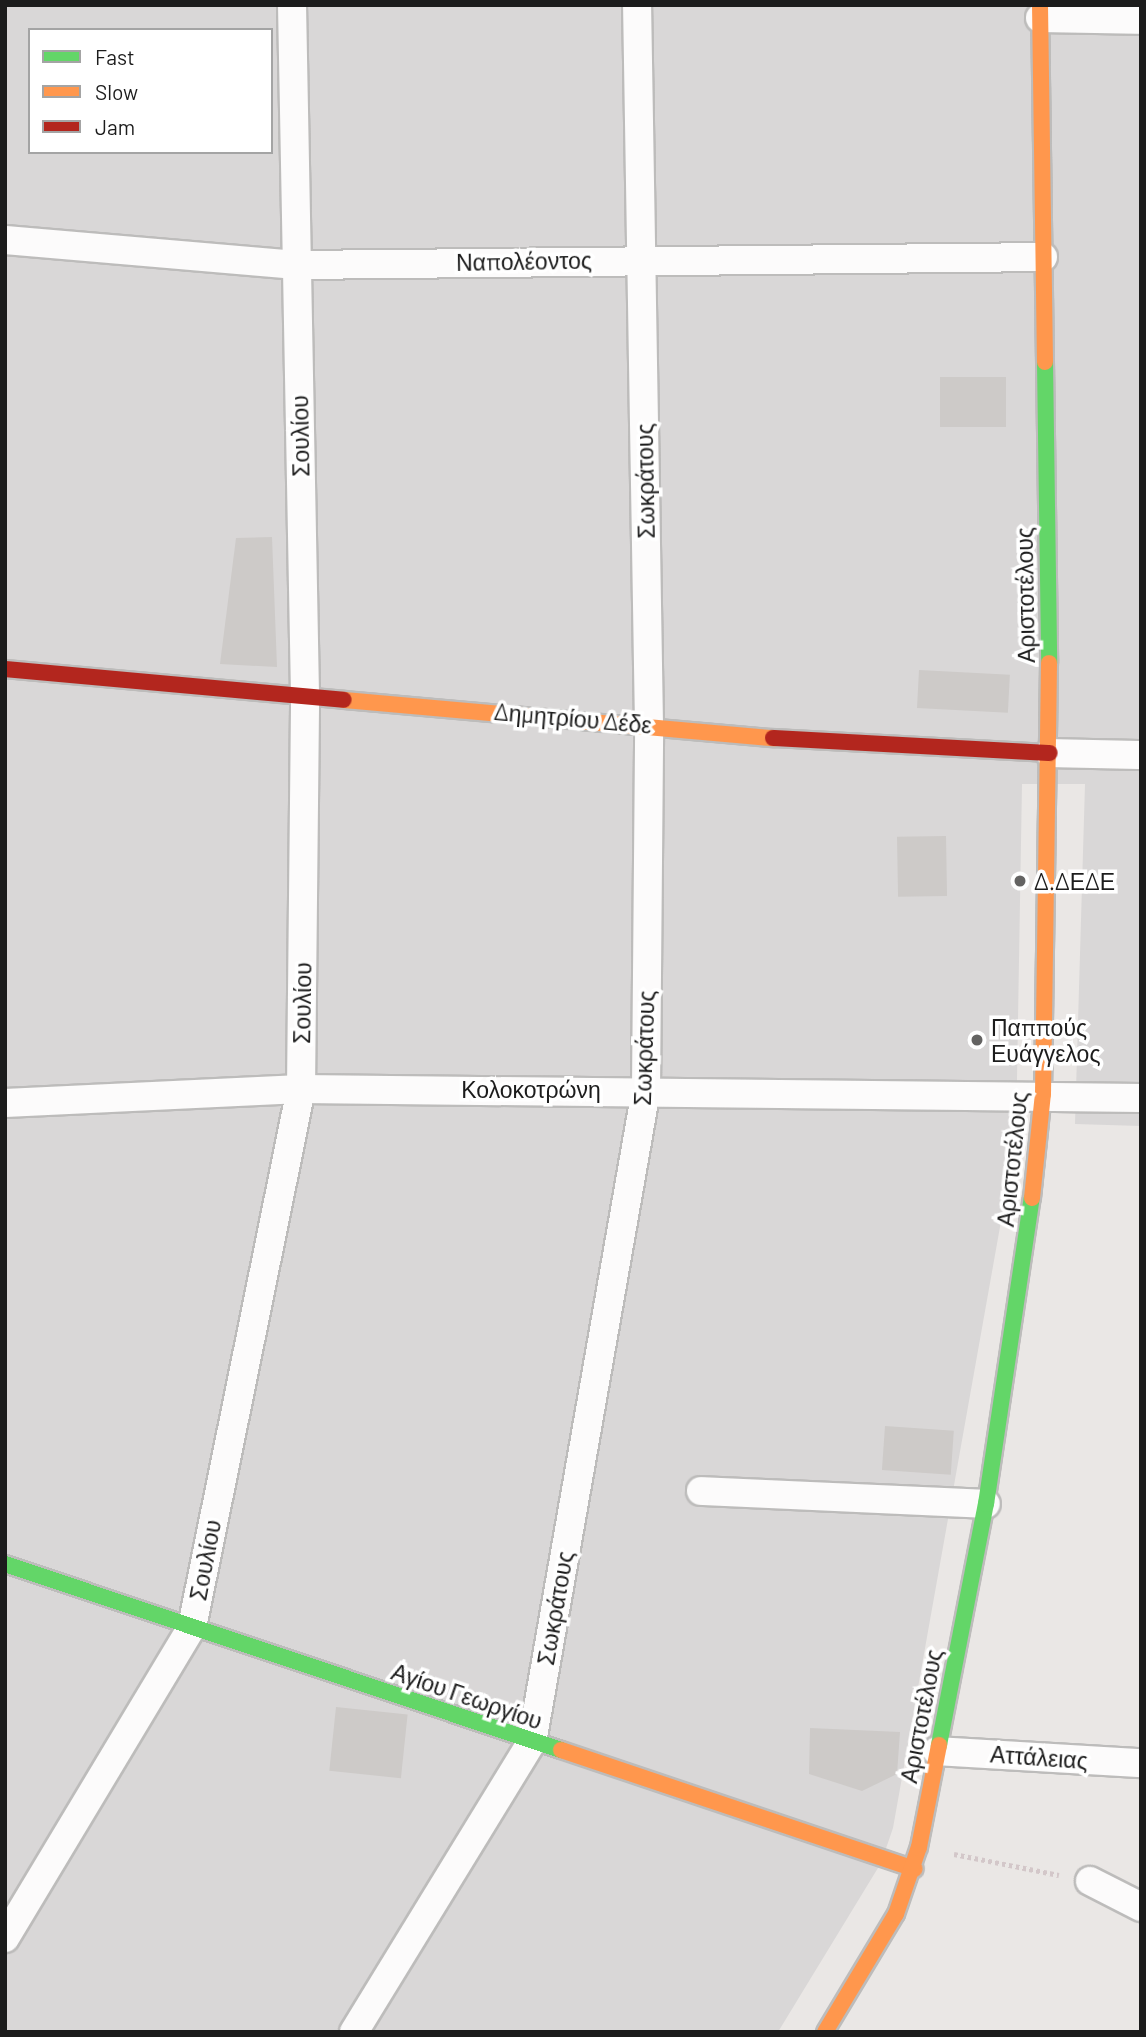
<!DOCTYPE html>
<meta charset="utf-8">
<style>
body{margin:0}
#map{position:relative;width:1146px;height:2037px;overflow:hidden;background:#eae7e5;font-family:Barlow,sans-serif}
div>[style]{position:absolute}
.residential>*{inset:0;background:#d9d7d7}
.building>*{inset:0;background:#cdcac8;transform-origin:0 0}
.path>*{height:4.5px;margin-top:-2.25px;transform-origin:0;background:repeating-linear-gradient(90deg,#d3c7c9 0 3.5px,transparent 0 7px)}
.roads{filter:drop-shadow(2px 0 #bdbcbb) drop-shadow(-2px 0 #bdbcbb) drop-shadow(0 2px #bdbcbb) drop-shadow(0 -2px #bdbcbb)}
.street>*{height:28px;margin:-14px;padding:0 14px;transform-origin:14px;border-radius:14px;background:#fcfbfb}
.fast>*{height:16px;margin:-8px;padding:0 8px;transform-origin:8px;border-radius:8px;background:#63d668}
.slow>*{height:16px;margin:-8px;padding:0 8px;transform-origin:8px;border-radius:8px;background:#ff974d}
.jam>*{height:16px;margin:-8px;padding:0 8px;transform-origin:8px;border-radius:8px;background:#b3261e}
.dots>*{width:19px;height:19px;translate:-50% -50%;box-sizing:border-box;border:4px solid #fff;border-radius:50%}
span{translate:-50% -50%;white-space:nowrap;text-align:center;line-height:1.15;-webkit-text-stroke:7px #fff;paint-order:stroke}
.street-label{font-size:23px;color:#1c1c1c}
.poi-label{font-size:23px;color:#1c1c1c}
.left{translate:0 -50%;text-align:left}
.frame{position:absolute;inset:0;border:7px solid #1c1c1c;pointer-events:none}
.legend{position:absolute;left:28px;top:28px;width:245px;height:126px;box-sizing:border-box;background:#fff;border:2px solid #a4a4a4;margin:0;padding:9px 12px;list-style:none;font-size:21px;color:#1c1c1c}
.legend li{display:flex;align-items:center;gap:14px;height:35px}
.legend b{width:35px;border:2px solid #a4a4a4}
</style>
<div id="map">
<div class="residential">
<i style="clip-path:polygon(evenodd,5px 5px,1141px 5px,1141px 1126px,1075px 1124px,1085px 784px,1022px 784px,1016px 1137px,893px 1828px,881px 1863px,778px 2032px,5px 2032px,5px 5px,30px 30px,271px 30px,271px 152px,30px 152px,30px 30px)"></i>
</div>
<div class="building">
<i style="left:940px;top:377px;width:66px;height:50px"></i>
<i style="clip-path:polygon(272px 537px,277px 667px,220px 664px,236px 538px)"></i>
<i style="left:919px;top:670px;width:91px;height:38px;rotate:3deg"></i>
<i style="left:946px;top:836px;width:60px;height:49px;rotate:89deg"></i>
<i style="left:885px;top:1426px;width:69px;height:44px;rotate:4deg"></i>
<i style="left:336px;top:1707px;width:72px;height:64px;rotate:6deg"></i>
<i style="clip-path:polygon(810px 1728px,900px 1732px,897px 1774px,862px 1791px,809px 1774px)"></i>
</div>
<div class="path">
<i style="left:954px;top:1854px;width:107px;rotate:11.3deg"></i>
</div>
<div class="roads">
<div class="street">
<i style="left:1040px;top:18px;width:101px;rotate:1.1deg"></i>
<i style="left:5px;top:240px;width:293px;rotate:4.9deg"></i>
<i style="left:297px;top:265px;width:746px;rotate:-0.61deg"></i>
<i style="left:1050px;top:753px;width:91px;rotate:1.3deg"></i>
<i style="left:5px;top:1103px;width:296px;rotate:-2.7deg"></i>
<i style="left:301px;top:1089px;width:840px;rotate:0.61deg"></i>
<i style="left:701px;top:1491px;width:285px;rotate:2.6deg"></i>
<i style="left:937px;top:1751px;width:204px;rotate:3.4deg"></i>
<i style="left:1090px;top:1881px;width:57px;rotate:27deg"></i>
<i style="left:5px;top:1938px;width:363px;rotate:-59deg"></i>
<i style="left:192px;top:1627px;width:549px;rotate:-78.55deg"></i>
<i style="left:301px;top:1089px;width:395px;rotate:-89.4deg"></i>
<i style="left:305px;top:694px;width:689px;rotate:-91.08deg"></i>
<i style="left:354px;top:2032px;width:340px;rotate:-58.5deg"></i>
<i style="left:532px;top:1742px;width:662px;rotate:-80.08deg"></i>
<i style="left:646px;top:1090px;width:365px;rotate:-89.5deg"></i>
<i style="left:649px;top:725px;width:720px;rotate:-90.95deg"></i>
</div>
<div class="fast">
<i style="left:1045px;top:362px;width:301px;rotate:89.2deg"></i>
<i style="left:5px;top:1564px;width:586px;rotate:18.5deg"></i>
<i style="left:939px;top:1745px;width:246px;rotate:-79deg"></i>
<i style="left:986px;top:1504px;width:309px;rotate:-81.5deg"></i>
</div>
<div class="slow">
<i style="left:1040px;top:5px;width:357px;rotate:89.2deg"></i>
<i style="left:344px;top:700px;width:431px;rotate:5.1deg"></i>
<i style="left:1032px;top:1198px;width:105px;rotate:-84deg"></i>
<i style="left:1043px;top:1094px;width:431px;rotate:-89.2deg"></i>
<i style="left:561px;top:1750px;width:373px;rotate:18.6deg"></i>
<i style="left:825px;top:2032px;width:138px;rotate:-59deg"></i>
<i style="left:896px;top:1914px;width:71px;rotate:-71.1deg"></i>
<i style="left:919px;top:1847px;width:104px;rotate:-78.9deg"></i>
</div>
<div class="jam">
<i style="left:5px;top:669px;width:340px;rotate:5.2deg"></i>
<i style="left:773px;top:738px;width:277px;rotate:3.1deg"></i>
</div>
</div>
<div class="dots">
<i style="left:1020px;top:881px;background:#646362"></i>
<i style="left:977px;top:1040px;background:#646362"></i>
</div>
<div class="street-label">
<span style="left:524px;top:261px;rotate:-1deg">Ναπολέοντος</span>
<span style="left:300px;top:436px;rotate:-91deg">Σουλίου</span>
<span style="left:645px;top:481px;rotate:-91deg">Σωκράτους</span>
<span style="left:1025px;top:595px;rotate:-91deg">Αριστοτέλους</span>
<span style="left:573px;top:718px;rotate:5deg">Δημητρίου Δέδε</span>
<span style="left:302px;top:1003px;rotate:-89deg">Σουλίου</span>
<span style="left:644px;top:1048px;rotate:-88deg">Σωκράτους</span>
<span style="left:531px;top:1089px">Κολοκοτρώνη</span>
<span style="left:1012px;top:1159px;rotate:-84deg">Αριστοτέλους</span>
<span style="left:205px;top:1560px;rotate:-79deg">Σουλίου</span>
<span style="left:555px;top:1608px;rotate:-80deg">Σωκράτους</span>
<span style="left:467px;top:1696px;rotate:19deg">Αγίου Γεωργίου</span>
<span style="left:921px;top:1716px;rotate:-79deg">Αριστοτέλους</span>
<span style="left:1039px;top:1757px;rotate:4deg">Αττάλειας</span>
</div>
<div class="poi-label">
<span class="left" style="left:1034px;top:881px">Δ.ΔΕΔΕ</span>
<span class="left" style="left:991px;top:1040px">Παππούς<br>Ευάγγελος</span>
</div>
<div class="frame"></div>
<ul class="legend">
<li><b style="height:9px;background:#63d668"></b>Fast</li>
<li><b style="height:9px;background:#ff974d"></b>Slow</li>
<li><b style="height:9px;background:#b3261e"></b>Jam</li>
</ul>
</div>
